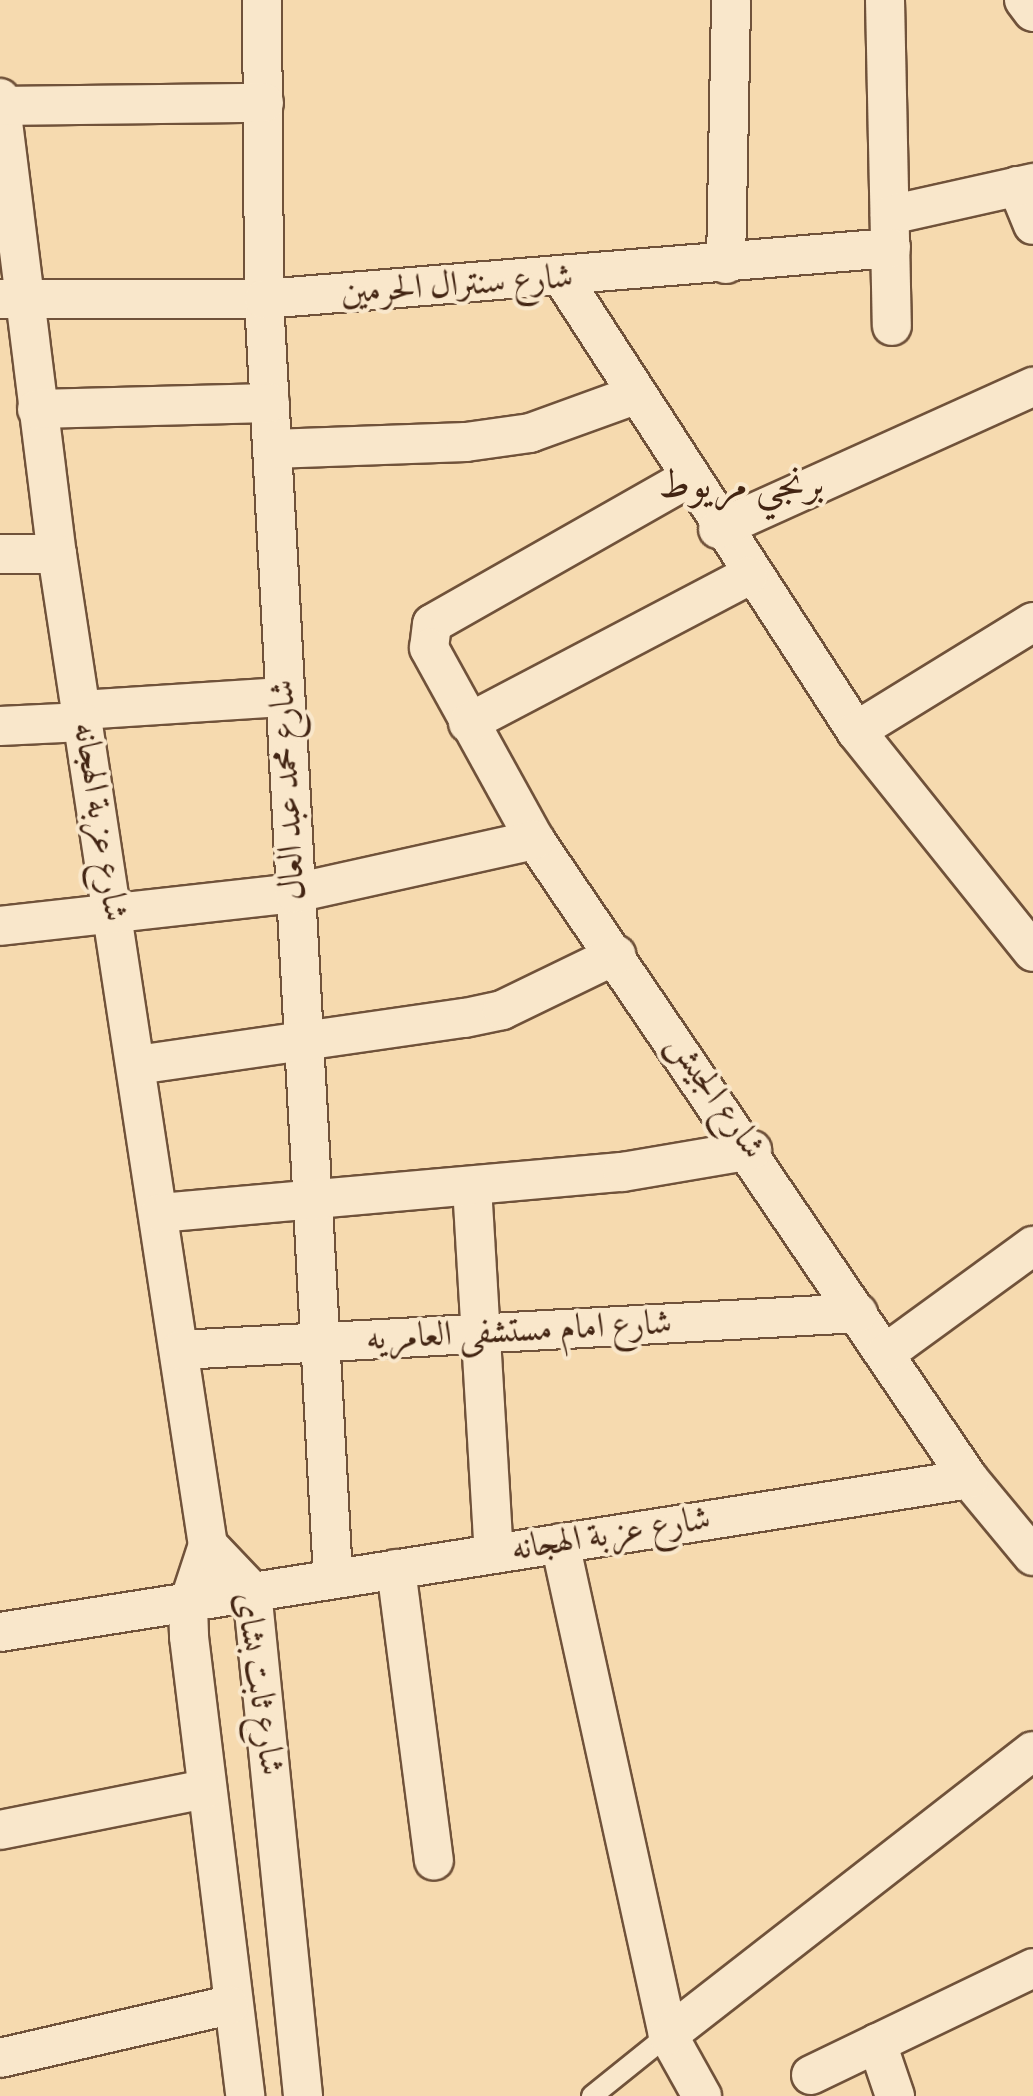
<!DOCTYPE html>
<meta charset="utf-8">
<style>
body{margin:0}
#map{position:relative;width:1033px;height:2096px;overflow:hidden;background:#f6daaf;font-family:Vollkorn,Amiri,serif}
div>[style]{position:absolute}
.roads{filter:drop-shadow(2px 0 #70523a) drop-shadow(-2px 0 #70523a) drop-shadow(0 2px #70523a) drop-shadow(0 -2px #70523a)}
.lane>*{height:20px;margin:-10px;padding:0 10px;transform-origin:10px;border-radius:10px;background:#f9e7cb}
.street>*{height:38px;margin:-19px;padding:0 19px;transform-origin:19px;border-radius:19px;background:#f9e7cb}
span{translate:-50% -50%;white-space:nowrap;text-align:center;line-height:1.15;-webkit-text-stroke:8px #f9e7cb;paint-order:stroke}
.street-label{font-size:35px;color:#432513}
.quarter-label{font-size:40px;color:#432513}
</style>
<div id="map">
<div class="roads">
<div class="lane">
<i style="left:592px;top:2096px;width:97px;rotate:-38.8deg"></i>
</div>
<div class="street">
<i style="left:262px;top:0;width:299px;rotate:89.6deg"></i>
<i style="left:264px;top:299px;width:1281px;rotate:86.91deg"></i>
<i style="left:885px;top:0;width:326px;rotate:88.8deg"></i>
<i style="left:1024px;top:0;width:15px;rotate:53deg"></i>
<i style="left:0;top:98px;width:460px;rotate:82.9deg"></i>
<i style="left:57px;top:554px;width:1002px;rotate:81.34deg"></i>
<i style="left:208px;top:1545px;width:64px;rotate:108.2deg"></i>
<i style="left:188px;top:1606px;width:31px;rotate:88deg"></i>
<i style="left:189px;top:1637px;width:462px;rotate:83deg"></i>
<i style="left:0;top:106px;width:264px;rotate:-0.7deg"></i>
<i style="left:1017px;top:186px;width:42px;rotate:67.7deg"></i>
<i style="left:890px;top:215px;width:147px;rotate:-12.6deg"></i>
<i style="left:726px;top:264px;width:264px;rotate:-88.9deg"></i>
<i style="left:563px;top:279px;width:539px;rotate:57.05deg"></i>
<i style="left:856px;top:731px;width:283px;rotate:51.3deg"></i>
<i style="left:0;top:299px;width:264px"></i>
<i style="left:264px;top:299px;width:629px;rotate:-4.65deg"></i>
<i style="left:37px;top:409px;width:233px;rotate:-1.5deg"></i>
<i style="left:272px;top:449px;width:194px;rotate:-2.1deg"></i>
<i style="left:466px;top:442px;width:65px;rotate:-8deg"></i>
<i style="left:530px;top:433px;width:109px;rotate:-19.9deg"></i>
<i style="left:687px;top:479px;width:293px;rotate:150.4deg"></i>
<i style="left:432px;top:624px;width:24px;rotate:97deg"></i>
<i style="left:429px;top:648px;width:219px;rotate:61.1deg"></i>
<i style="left:535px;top:840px;width:772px;rotate:55.82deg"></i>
<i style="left:969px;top:1479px;width:100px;rotate:50.3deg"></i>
<i style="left:718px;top:529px;width:346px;rotate:-24.3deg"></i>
<i style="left:0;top:554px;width:57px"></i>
<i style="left:81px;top:710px;width:202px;rotate:-3.7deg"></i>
<i style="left:468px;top:723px;width:316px;rotate:-27.7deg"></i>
<i style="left:0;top:726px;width:83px;rotate:-2.8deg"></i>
<i style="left:856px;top:731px;width:208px;rotate:-31.6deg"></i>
<i style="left:0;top:926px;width:297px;rotate:-6.4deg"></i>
<i style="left:295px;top:893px;width:246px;rotate:-12.5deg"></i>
<i style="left:137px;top:1065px;width:331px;rotate:-8.2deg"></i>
<i style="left:465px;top:1018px;width:38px;rotate:-12deg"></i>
<i style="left:502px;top:1010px;width:127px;rotate:-25.8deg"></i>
<i style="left:472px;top:1186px;width:368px;rotate:86.6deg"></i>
<i style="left:160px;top:1213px;width:464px;rotate:-5.1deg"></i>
<i style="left:622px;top:1172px;width:132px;rotate:-9.6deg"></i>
<i style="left:180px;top:1350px;width:679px;rotate:-3.12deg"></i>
<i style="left:886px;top:1353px;width:182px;rotate:-36.1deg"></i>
<i style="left:560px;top:1543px;width:504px;rotate:77.62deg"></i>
<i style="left:668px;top:2035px;width:70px;rotate:60.9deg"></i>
<i style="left:208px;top:1545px;width:64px;rotate:46.3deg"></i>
<i style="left:252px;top:1591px;width:508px;rotate:84.23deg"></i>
<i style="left:396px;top:1569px;width:294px;rotate:82.6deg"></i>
<i style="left:0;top:1632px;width:981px;rotate:-8.97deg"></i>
<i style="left:0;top:1830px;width:209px;rotate:-11.3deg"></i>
<i style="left:668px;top:2035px;width:462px;rotate:-37.9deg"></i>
<i style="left:877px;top:2043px;width:56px;rotate:71.2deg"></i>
<i style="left:0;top:2058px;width:235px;rotate:-13deg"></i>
<i style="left:811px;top:2075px;width:246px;rotate:-25.7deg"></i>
</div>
</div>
<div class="street-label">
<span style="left:457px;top:286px;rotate:-4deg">شارع سنترال الحرمين</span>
<span style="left:289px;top:790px;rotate:-93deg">شارع محمد عبد العال</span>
<span style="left:99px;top:822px;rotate:81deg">شارع عزبة الهجانه</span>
<span style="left:715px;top:1097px;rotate:55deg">شارع الجيش</span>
<span style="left:519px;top:1332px;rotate:-3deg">شارع امام مستشفى العامريه</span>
<span style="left:611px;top:1535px;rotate:-9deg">شارع عزبة الهجانه</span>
<span style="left:258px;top:1684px;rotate:82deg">شارع ثابت بشاى</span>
</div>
<div class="quarter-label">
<span style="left:741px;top:487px">برنجي مريوط</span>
</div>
</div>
